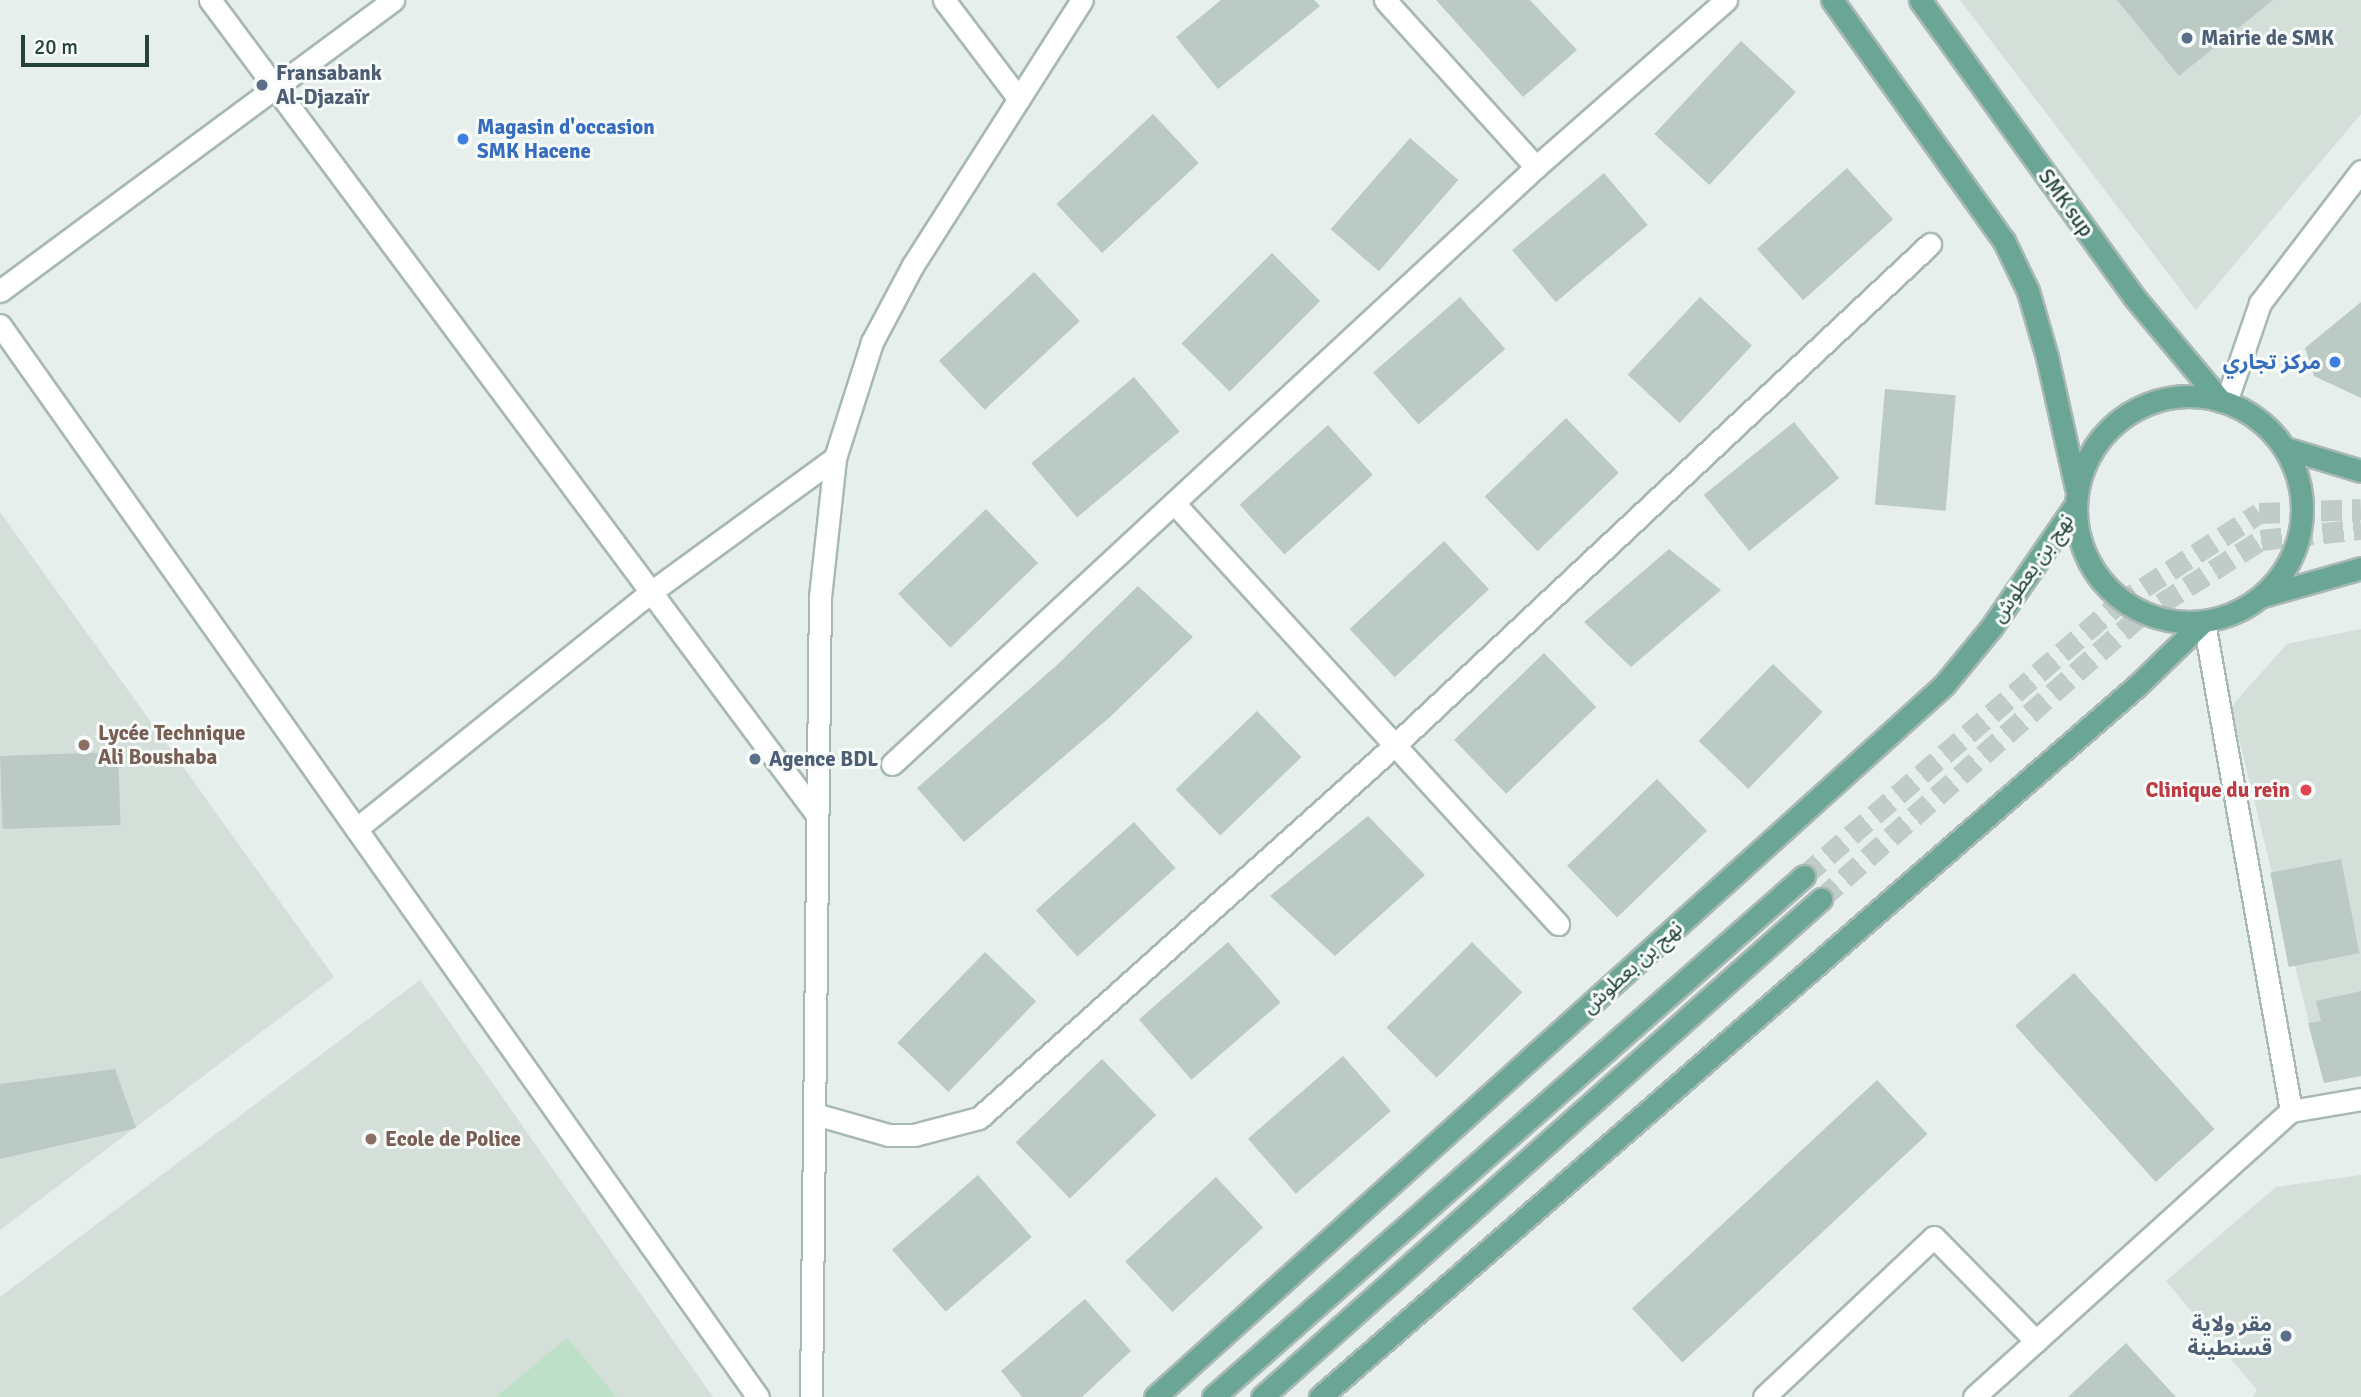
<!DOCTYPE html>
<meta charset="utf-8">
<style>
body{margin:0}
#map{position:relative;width:2361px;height:1397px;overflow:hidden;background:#e6efeb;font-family:Signika,"Noto Sans Arabic",sans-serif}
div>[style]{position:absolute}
.built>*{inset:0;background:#d4dfda}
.green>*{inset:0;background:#bfe0c8}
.building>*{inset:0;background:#bbcac4;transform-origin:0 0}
.major-tunnel>*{height:21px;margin-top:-10.5px;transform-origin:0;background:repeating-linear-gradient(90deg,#bfccc8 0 21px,transparent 0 31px)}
.roads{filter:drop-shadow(2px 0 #a8b8b2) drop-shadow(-2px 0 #a8b8b2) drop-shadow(0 2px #a8b8b2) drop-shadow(0 -2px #a8b8b2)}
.minor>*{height:21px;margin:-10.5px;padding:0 10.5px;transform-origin:10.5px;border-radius:10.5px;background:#fff}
.major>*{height:21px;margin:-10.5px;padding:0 10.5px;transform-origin:10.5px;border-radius:10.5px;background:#6aa596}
.major>.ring{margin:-10.5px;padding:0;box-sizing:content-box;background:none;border:21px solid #6aa596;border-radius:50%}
.dots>*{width:19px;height:19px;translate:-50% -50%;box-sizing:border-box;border:4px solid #f7fbf9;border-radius:50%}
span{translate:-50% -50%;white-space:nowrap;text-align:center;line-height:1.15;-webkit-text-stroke:6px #f7fbf9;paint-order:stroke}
.service-label{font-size:21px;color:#4e5e75;font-weight:700}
.left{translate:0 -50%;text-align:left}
.right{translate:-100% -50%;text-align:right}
.shop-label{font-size:21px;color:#366cbe;font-weight:700}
.street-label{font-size:21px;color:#24423a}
.education-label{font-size:21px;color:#785e54;font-weight:700}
.health-label{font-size:21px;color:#be3a42;font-weight:700}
.scale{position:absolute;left:21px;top:35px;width:128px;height:32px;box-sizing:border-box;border:4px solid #24423a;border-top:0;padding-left:9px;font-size:21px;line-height:24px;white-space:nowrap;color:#24423a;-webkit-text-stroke:5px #f7fbf9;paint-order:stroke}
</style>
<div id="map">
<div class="built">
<i style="clip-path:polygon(1960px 0,2361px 0,2361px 114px,2196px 310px)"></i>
<i style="clip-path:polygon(0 512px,334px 977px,0 1230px)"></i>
<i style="clip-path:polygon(2361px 629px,2361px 1076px,2324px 1083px,2231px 707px,2287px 644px)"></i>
<i style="clip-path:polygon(420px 980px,713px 1397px,0 1397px,0 1297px)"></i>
<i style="clip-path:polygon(2361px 1175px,2361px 1397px,2253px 1397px,2257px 1390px,2166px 1281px,2276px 1187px)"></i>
</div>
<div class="green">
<i style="clip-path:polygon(567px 1338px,617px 1397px,496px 1397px)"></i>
</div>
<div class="building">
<i style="clip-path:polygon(1221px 0,1314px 0,1320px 6px,1218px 89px,1176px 37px)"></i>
<i style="clip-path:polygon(1436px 0,1530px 0,1577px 50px,1523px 97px)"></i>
<i style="clip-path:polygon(2117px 0,2273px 0,2179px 76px)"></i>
<i style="left:1741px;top:41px;width:75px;height:127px;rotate:43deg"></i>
<i style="left:1153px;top:114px;width:67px;height:132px;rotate:47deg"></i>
<i style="left:1410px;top:138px;width:64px;height:121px;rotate:41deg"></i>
<i style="left:1847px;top:168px;width:69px;height:121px;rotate:48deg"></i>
<i style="left:1604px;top:173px;width:68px;height:120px;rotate:50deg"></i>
<i style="left:1272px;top:253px;width:68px;height:128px;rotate:45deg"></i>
<i style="left:1034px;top:272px;width:67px;height:130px;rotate:47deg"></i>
<i style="left:1460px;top:297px;width:69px;height:115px;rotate:49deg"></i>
<i style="left:1700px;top:297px;width:71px;height:106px;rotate:43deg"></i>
<i style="clip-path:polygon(2361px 302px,2361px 398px,2314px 376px,2305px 348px)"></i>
<i style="left:1134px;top:377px;width:71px;height:134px;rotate:50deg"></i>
<i style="left:1885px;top:389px;width:71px;height:116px;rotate:5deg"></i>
<i style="left:1566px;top:418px;width:76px;height:113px;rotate:46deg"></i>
<i style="left:1794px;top:422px;width:72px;height:116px;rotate:51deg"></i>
<i style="left:1328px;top:425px;width:67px;height:119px;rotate:48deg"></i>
<i style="left:986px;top:509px;width:75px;height:122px;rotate:46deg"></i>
<i style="left:1444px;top:541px;width:66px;height:129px;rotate:47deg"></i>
<i style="clip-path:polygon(1669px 549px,1721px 590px,1631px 667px,1584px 622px)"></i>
<i style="clip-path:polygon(1138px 586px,1193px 637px,1110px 717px,964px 842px,917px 788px,1057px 665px)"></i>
<i style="left:1544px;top:653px;width:75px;height:125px;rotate:46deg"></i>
<i style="left:1773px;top:664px;width:69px;height:107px;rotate:44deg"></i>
<i style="left:1257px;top:711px;width:64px;height:113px;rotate:46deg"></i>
<i style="left:118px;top:752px;width:73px;height:118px;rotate:88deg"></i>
<i style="left:1657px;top:779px;width:72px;height:125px;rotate:46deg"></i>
<i style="clip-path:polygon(1368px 816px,1425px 875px,1335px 956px,1270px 896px)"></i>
<i style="left:1134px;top:822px;width:62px;height:132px;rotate:48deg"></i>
<i style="left:2341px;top:859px;width:96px;height:72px;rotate:79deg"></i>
<i style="left:1228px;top:942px;width:80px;height:118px;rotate:49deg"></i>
<i style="left:1472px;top:942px;width:71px;height:121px;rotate:45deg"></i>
<i style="left:985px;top:952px;width:71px;height:126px;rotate:44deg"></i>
<i style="left:2074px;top:973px;width:210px;height:79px;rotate:48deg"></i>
<i style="clip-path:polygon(2361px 991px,2361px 1076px,2324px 1083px,2308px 1023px,2321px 1021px,2316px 1001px)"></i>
<i style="left:1343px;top:1056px;width:73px;height:126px;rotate:49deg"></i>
<i style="left:1102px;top:1059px;width:78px;height:120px;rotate:46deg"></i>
<i style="clip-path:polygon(115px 1069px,136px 1128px,0 1159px,0 1084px)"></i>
<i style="left:1877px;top:1080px;width:74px;height:335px;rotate:47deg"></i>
<i style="left:978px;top:1175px;width:82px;height:114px;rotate:49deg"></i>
<i style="left:1216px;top:1177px;width:69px;height:124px;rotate:47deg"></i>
<i style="clip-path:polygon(1085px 1299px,1131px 1351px,1082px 1397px,1022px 1397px,1001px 1371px)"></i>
<i style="clip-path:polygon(2126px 1343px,2176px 1397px,2068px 1397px)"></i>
</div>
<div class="major-tunnel">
<i style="left:1804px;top:876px;width:415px;rotate:-40.9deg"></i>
<i style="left:2118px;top:604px;width:168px;rotate:-32.8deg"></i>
<i style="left:2259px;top:513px;width:102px;rotate:-2.2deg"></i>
<i style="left:1821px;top:899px;width:420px;rotate:-41.6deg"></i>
<i style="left:2135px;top:620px;width:149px;rotate:-32.4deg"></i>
<i style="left:2261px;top:540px;width:101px;rotate:-6.3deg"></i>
</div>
<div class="roads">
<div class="minor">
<i style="left:210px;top:0;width:1016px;rotate:53.32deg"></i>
<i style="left:944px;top:0;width:124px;rotate:52.9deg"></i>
<i style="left:1385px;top:0;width:225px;rotate:47.9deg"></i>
<i style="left:0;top:291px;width:489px;rotate:-36.5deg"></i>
<i style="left:0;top:325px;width:1313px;rotate:54.74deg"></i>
<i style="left:2226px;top:402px;width:105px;rotate:-71deg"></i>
<i style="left:2260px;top:303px;width:166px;rotate:-52.6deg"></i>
<i style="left:1174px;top:503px;width:570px;rotate:47.63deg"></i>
<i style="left:2204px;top:622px;width:497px;rotate:79.9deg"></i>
<i style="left:892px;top:764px;width:878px;rotate:-42.83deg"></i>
<i style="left:1536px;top:167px;width:253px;rotate:-41.3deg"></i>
<i style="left:356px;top:829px;width:378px;rotate:-38.8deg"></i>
<i style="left:651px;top:592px;width:228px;rotate:-36.1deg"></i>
<i style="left:815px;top:1114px;width:76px;rotate:16deg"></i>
<i style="left:888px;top:1135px;width:26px"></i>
<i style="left:914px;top:1135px;width:67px;rotate:-14.7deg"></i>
<i style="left:979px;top:1118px;width:559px;rotate:-41.88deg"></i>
<i style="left:1395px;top:745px;width:733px;rotate:-43.12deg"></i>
<i style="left:811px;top:1397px;width:800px;rotate:-89.36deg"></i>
<i style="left:820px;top:597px;width:140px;rotate:-83.8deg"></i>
<i style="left:835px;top:458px;width:122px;rotate:-72.3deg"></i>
<i style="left:872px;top:342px;width:87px;rotate:-62deg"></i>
<i style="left:913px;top:265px;width:314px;rotate:-57.5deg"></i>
<i style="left:1764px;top:1397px;width:233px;rotate:-43.3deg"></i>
<i style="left:1934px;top:1237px;width:146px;rotate:45.6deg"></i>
<i style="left:1974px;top:1397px;width:427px;rotate:-42.1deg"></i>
<i style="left:2291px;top:1111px;width:71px;rotate:-9.7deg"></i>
</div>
<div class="major">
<i style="left:1832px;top:0;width:296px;rotate:54.5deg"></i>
<i style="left:2004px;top:241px;width:55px;rotate:64.4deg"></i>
<i style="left:2028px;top:291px;width:69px;rotate:73.9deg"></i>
<i style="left:2047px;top:357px;width:134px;rotate:77.5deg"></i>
<i style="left:1920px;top:0;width:366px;rotate:54.2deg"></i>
<i style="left:2134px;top:297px;width:136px;rotate:50.1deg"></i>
<i class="ring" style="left:2076px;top:396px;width:205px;height:205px"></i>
<i style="left:2285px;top:448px;width:79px;rotate:16.8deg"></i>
<i style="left:2263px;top:596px;width:102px;rotate:-15.9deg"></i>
<i style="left:1155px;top:1397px;width:1063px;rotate:-42.06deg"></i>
<i style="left:1944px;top:685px;width:74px;rotate:-50.5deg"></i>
<i style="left:1991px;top:628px;width:148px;rotate:-55.5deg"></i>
<i style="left:1213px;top:1397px;width:788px;rotate:-41.4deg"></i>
<i style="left:1262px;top:1397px;width:749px;rotate:-41.7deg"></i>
<i style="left:1320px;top:1397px;width:1084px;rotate:-41.04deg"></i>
<i style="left:2138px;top:685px;width:91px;rotate:-44.1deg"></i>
</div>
</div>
<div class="dots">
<i style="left:2187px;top:38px;background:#5c6f8a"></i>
<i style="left:262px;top:85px;background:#5c6f8a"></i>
<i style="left:463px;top:139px;background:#3f7fe0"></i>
<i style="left:2335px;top:362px;background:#3f7fe0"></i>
<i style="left:84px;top:745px;background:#8d6e63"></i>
<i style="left:755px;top:759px;background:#5c6f8a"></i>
<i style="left:2306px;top:790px;background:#e0444e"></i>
<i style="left:371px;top:1139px;background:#8d6e63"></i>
<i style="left:2286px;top:1336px;background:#5c6f8a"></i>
</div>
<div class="service-label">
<span class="left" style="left:2201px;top:38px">Mairie de SMK</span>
<span class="left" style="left:276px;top:85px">Fransabank<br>Al-Djazaïr</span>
<span class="left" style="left:769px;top:759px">Agence BDL</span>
<span class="right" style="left:2272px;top:1336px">مقر ولاية<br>قسنطينة</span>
</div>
<div class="shop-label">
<span class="left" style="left:477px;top:139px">Magasin d'occasion<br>SMK Hacene</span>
<span class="right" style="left:2321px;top:362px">مركز تجاري</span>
</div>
<div class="street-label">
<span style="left:2066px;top:203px;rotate:54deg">SMK sup</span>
<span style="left:2032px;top:568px;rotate:-55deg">نهج بن بعطوش</span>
<span style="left:1632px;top:967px;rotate:-42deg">نهج بن بعطوش</span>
</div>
<div class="education-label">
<span class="left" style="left:98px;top:745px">Lycée Technique<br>Ali Boushaba</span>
<span class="left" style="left:385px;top:1139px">Ecole de Police</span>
</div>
<div class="health-label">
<span class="right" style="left:2290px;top:790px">Clinique du rein</span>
</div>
<div class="scale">20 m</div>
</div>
